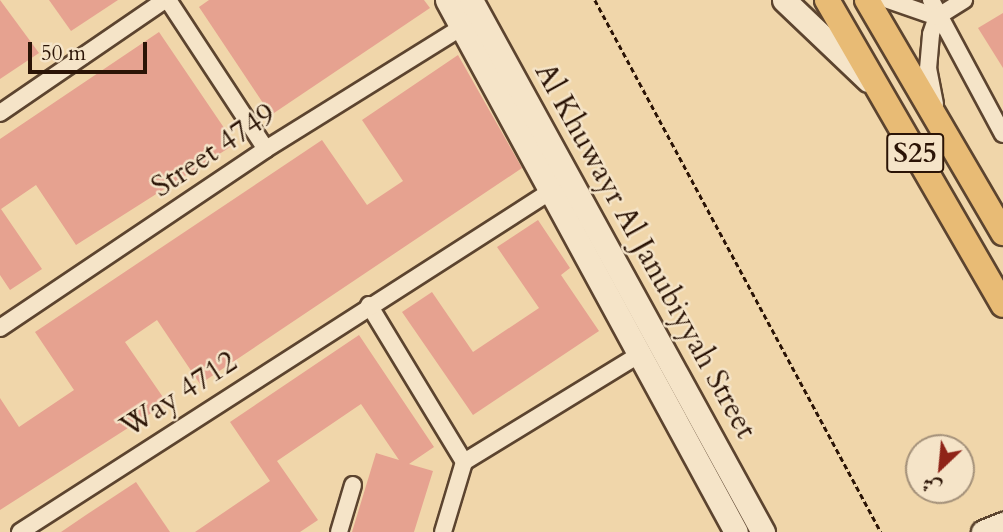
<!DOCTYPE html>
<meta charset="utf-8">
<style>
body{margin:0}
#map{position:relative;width:1003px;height:532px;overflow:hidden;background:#f0d6aa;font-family:Cardo,Amiri,serif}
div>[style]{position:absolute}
.building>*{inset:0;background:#e6a290}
.path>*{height:2.5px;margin-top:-1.25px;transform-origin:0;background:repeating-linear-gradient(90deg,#2b1406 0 5px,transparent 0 8.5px)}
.roads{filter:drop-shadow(2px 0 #5c442f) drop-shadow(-2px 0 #5c442f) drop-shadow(0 2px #5c442f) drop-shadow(0 -2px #5c442f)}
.street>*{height:16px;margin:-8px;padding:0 8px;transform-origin:8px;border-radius:8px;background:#f5e4c8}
.secondary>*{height:23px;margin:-11.5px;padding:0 11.5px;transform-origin:11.5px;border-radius:11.5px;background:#f5e4c8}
.primary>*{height:24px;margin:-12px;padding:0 12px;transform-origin:12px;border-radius:12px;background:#e8bb75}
span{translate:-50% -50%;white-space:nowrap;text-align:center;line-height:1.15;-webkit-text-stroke:5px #f5e4c8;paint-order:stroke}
.shield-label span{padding:2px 5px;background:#f5e4c8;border:2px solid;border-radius:5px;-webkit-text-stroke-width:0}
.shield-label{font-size:28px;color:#2b1406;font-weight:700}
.street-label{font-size:30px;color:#2b1406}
.north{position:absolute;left:905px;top:434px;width:70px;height:70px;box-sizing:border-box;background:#f5e4c8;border:2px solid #a4917a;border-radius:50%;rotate:206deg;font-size:19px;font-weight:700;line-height:28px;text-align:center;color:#2b1406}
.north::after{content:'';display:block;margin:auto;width:24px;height:32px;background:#8f2418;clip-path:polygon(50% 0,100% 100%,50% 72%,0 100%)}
.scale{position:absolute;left:28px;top:42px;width:119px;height:32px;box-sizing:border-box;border:4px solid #2b1406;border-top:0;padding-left:9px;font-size:21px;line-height:24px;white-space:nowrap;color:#2b1406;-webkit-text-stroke:5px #f5e4c8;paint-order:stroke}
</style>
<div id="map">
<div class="building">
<i style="clip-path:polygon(0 0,39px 53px,0 79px)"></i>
<i style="clip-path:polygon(49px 0,118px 0,71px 31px)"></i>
<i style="clip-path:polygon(209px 0,424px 0,430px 8px,271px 115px,199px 7px)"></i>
<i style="clip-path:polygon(1003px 13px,1003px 68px,978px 28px)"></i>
<i style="clip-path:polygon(159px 32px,235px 144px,76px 245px,36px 185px,1px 209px,42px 269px,10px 290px,0 275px,0 139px)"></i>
<i style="clip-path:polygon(458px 55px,522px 168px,200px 384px,157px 320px,125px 342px,167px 403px,0 510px,0 398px,19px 427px,74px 390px,35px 332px,322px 140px,367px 205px,403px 181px,362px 120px)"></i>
<i style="clip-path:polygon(538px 220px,570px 268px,561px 275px,599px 331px,473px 415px,402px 312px,432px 292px,473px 352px,539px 308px,497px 247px)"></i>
<i style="clip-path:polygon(359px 335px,434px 447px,409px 464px,433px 471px,414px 532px,352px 532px,376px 453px,399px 460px,361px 404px,277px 461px,318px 520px,300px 532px,195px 532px,270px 481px,230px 422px)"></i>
<i style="clip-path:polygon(136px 482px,170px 532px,61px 532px,86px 515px)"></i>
</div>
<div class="path">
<i style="left:595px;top:0;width:604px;rotate:61.74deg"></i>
</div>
<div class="roads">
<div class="street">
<i style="left:168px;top:0;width:178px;rotate:56.7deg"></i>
<i style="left:888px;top:0;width:52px;rotate:19.1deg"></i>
<i style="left:931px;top:0;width:152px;rotate:61.8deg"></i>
<i style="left:935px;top:104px;width:36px;rotate:-101deg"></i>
<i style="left:928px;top:69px;width:35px;rotate:-85deg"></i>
<i style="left:931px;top:34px;width:18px;rotate:-71deg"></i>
<i style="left:937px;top:17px;width:32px;rotate:-32deg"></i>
<i style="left:0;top:113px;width:200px;rotate:-34.4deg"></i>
<i style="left:369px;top:305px;width:184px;rotate:58.8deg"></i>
<i style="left:0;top:328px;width:321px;rotate:-33.9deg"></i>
<i style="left:266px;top:149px;width:231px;rotate:-31.9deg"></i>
<i style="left:20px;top:532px;width:631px;rotate:-32.71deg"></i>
<i style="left:339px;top:532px;width:49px;rotate:-73.4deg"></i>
<i style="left:443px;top:532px;width:73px;rotate:-73.3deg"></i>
<i style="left:464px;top:462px;width:209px;rotate:-31.5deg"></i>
</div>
<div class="secondary">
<i style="left:447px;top:0;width:605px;rotate:61.49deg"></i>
<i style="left:471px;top:0;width:607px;rotate:61.24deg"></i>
<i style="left:784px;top:0;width:116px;rotate:43.6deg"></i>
<i style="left:983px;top:532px;width:22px;rotate:-22deg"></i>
</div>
<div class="primary">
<i style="left:827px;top:0;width:352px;rotate:60deg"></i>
<i style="left:867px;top:0;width:270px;rotate:59.7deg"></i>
</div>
</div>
<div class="shield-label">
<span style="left:915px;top:153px">S25</span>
</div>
<div class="street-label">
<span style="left:214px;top:151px;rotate:-34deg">Street 4749</span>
<span style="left:645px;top:251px;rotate:61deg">Al Khuwayr Al Janubiyyah Street</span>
<span style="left:179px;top:395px;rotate:-33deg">Way 4712</span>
</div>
<div class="north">ش</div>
<div class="scale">50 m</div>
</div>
